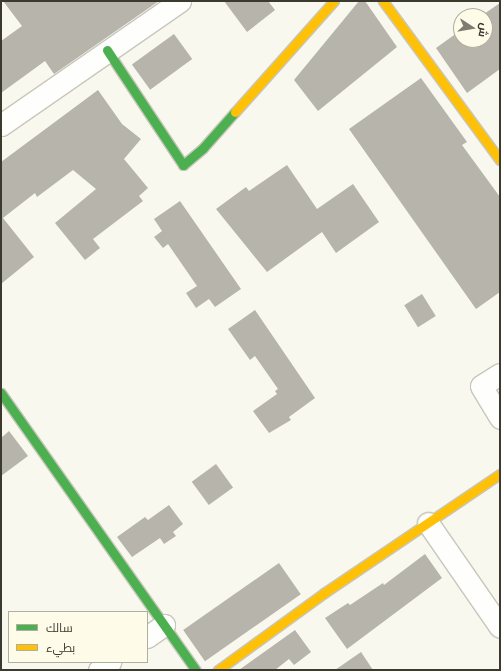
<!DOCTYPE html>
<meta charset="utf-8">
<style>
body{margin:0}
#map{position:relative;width:501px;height:671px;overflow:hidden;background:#f9f8ee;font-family:Barlow,Cairo,sans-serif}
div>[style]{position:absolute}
.building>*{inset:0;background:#b7b5ab;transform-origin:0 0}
.roads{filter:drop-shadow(1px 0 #c8c6bc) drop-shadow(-1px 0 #c8c6bc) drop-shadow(0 1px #c8c6bc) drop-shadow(0 -1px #c8c6bc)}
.street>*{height:21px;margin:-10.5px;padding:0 10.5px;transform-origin:10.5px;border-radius:10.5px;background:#fefefc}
.fast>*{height:9px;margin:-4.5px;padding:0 4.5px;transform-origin:4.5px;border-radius:4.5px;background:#4caf50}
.slow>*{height:9px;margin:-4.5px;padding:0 4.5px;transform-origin:4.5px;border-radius:4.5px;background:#ffc107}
span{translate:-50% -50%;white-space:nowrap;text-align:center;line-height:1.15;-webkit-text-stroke:3.5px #fefbe9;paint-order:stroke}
.frame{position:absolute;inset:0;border:2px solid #3c3a2e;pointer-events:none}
.legend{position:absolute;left:8px;top:611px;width:140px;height:52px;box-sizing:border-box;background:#fefbe9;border:1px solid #b0ae9e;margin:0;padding:5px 7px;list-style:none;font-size:12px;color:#3c3a2e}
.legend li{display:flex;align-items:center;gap:8px;height:20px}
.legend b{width:20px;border:1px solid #b0ae9e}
.north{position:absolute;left:453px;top:8px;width:40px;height:40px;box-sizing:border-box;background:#fefbe9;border:1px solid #b0ae9e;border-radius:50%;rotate:102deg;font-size:11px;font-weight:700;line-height:16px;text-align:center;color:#3c3a2e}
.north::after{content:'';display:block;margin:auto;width:14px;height:18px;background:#7e7c71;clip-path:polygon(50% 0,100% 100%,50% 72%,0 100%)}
</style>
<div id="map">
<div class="building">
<i style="clip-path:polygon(3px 1px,159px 1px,54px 74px,45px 61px,1px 93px,1px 41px,22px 26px)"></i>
<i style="clip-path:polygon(224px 1px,268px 1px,275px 10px,247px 32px)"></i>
<i style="clip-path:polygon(359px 1px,365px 1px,397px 47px,318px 111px,294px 80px)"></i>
<i style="clip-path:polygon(500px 3px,500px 69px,467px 93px,436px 48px,461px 30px,461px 40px,485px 40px,485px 16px,481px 16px)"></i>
<i style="left:174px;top:34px;width:31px;height:52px;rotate:54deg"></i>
<i style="clip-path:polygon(421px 78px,467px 142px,462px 145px,500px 197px,500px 292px,476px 309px,349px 129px)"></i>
<i style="clip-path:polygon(98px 90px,122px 124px,141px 139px,124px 159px,148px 188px,139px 196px,143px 201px,93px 239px,100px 248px,85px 260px,55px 223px,96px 189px,73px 170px,37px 197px,35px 193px,3px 218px,34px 257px,1px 284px,1px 162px)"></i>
<i style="clip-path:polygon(287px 165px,317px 209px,353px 184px,379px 222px,336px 253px,322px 232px,267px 272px,216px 209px,246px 187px,249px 191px)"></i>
<i style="clip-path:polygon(180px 201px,241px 289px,215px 307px,209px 299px,196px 308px,186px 293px,197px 286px,168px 244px,163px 248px,154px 237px,162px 231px,154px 219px)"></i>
<i style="left:422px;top:294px;width:26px;height:21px;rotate:58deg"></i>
<i style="clip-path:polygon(255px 310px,315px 398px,289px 417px,291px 420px,269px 433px,253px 411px,277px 394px,275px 391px,278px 389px,255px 356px,250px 360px,228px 329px)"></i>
<i style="clip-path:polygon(9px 431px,28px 456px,1px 476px,1px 438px)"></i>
<i style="left:216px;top:464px;width:29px;height:30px;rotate:54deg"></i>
<i style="clip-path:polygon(169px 505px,183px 524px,173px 532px,176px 536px,164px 544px,160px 538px,132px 557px,117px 537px,145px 517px,148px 520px)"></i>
<i style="clip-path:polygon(425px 554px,442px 578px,347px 649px,325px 618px,348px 603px,350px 605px,383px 583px,384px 585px)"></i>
<i style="left:279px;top:563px;width:38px;height:117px;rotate:55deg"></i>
<i style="clip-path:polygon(295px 630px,311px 652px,294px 665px,289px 659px,275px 670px,239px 670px)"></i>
<i style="clip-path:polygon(361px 652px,373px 670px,335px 670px)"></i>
</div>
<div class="roads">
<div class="street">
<i style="left:1px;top:125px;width:218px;rotate:-34.7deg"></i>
<i style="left:500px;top:374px;width:22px;rotate:148deg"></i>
<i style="left:481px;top:386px;width:37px;rotate:59deg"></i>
<i style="left:428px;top:523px;width:126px;rotate:55.3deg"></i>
<i style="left:147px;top:637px;width:21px;rotate:-35deg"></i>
<i style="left:99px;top:670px;width:14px;rotate:-36deg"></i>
</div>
<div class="fast">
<i style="left:107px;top:50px;width:138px;rotate:56.5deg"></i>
<i style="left:183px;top:165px;width:26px;rotate:-40deg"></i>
<i style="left:203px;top:148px;width:48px;rotate:-48.4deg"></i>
<i style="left:1px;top:393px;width:339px;rotate:54.9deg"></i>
</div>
<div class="slow">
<i style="left:383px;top:1px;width:197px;rotate:53.7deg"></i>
<i style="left:235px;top:112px;width:149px;rotate:-48.3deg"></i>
<i style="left:218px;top:670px;width:131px;rotate:-36deg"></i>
<i style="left:324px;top:593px;width:212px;rotate:-34.1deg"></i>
</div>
</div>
<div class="frame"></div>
<ul class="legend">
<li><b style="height:5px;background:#4caf50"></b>سالك</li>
<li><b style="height:5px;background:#ffc107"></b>بطيء</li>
</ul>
<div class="north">ش</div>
</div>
